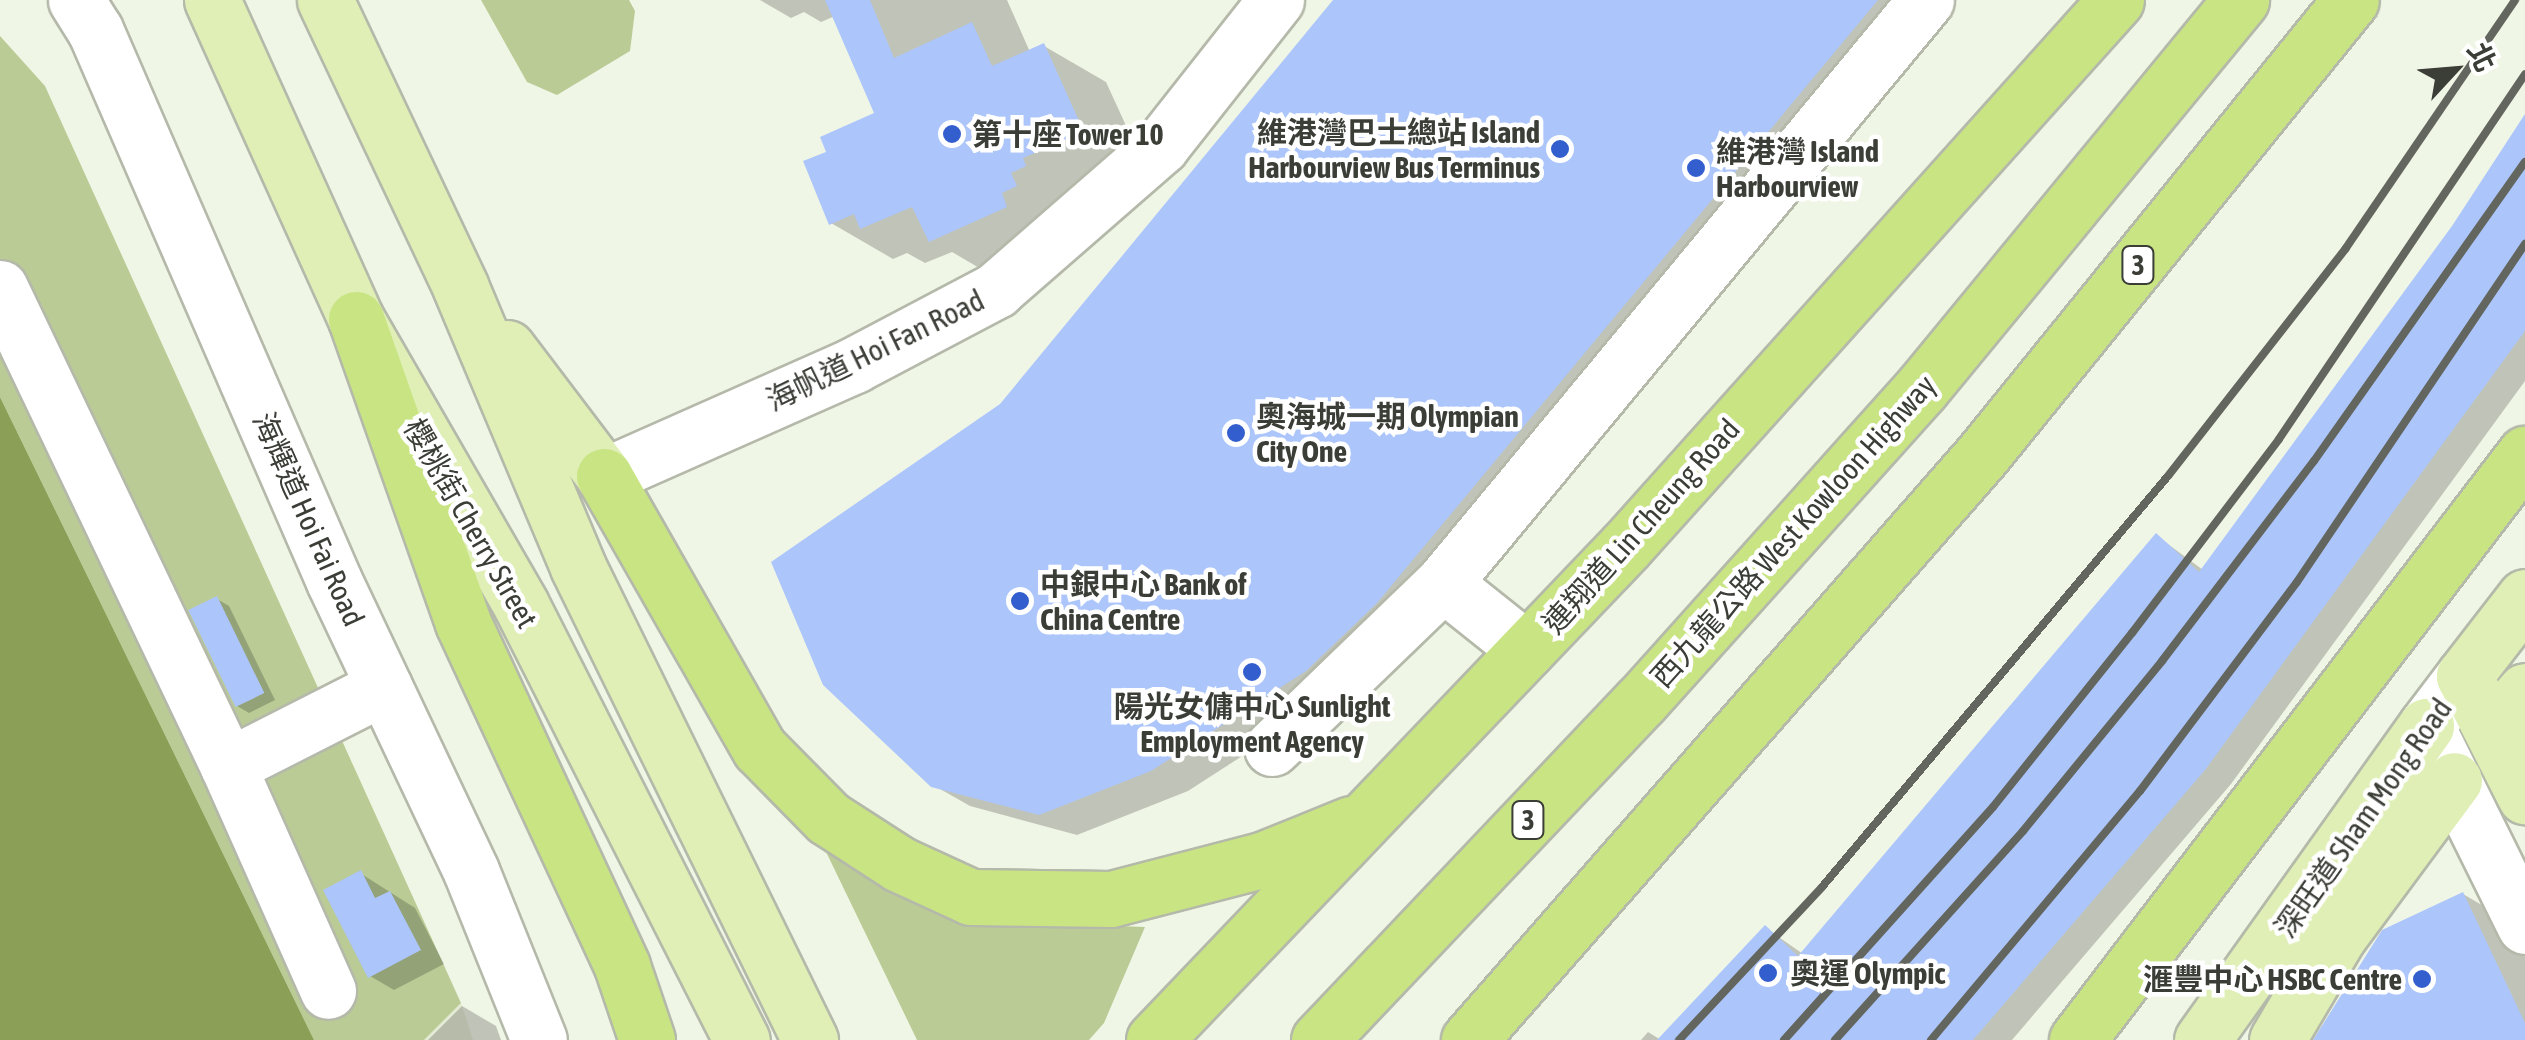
<!DOCTYPE html>
<meta charset="utf-8">
<style>
body{margin:0}
#map{position:relative;width:2525px;height:1040px;overflow:hidden;background:#f0f6e6;font-family:"Asap Condensed","Noto Sans TC",sans-serif}
div>[style]{position:absolute}
.built>*{inset:0;background:#e4ebd4}
.green>*{inset:0;background:#bacb95}
.water>*{inset:0;background:#8b9f56}
.shadow>*{inset:0;background:#0003}
.building>*{inset:0;background:#acc5fb;transform-origin:0 0}
.roads{filter:drop-shadow(2px 0 #b4b9aa) drop-shadow(-2px 0 #b4b9aa) drop-shadow(0 2px #b4b9aa) drop-shadow(0 -2px #b4b9aa)}
.minor>*{height:55px;margin:-27.5px;padding:0 27.5px;transform-origin:27.5px;border-radius:27.5px;background:#fff}
.major>*{height:55px;margin:-27.5px;padding:0 27.5px;transform-origin:27.5px;border-radius:27.5px;background:#dfefb5}
.highway>*{height:55px;margin:-27.5px;padding:0 27.5px;transform-origin:27.5px;border-radius:27.5px;background:#c9e483}
.rail>*{height:8px;margin:-4px;padding:0 4px;transform-origin:4px;border-radius:4px;background:#63665e}
.dots>*{width:28px;height:28px;translate:-50% -50%;box-sizing:border-box;border:5px solid #fff;border-radius:50%}
span{translate:-50% -50%;white-space:nowrap;text-align:center;line-height:1.15;-webkit-text-stroke:9px #fff;paint-order:stroke}
.shield-label span{padding:2px 8px;background:#fff;border:2px solid;border-radius:8px;-webkit-text-stroke-width:0}
.shield-label{font-size:28px;color:#3b3d37;font-weight:700}
.poi-label{font-size:30px;color:#3b3d37;font-weight:700}
.right{translate:-100% -50%;text-align:right}
.left{translate:0 -50%;text-align:left}
.street-label{font-size:30px;color:#3b3d37}
.north{position:absolute;left:2405px;top:20px;width:100px;height:100px;-webkit-text-stroke:8px #fff;paint-order:stroke;rotate:64deg;font-size:28px;font-weight:700;line-height:40px;text-align:center;color:#3b3d37}
.north::after{content:'';display:block;margin:auto;width:35px;height:45px;background:#3b3d37;clip-path:polygon(50% 0,100% 100%,50% 72%,0 100%)}
</style>
<div id="map">
<div class="built">
<i style="clip-path:polygon(461px 1003px,473px 1040px,424px 1040px)"></i>
</div>
<div class="green">
<i style="clip-path:polygon(481px 0,629px 0,635px 11px,630px 51px,557px 95px,527px 82px)"></i>
<i style="clip-path:polygon(0 36px,45px 86px,461px 1003px,424px 1040px,314px 1040px,0 397px)"></i>
<i style="clip-path:polygon(814px 827px,1012px 922px,1145px 927px,1104px 1023px,1089px 1040px,917px 1040px)"></i>
</div>
<div class="water">
<i style="clip-path:polygon(0 397px,314px 1040px,0 1040px)"></i>
</div>
<div class="shadow">
<i style="clip-path:polygon(760px 0,1007px 0,1030px 52px,1044px 46px,1106px 82px,1145px 167px,993px 276px,952px 252px,925px 263px,907px 253px,893px 259px,831px 223px,829px 153px,877px 115px,835px 16px,821px 22px,804px 12px,791px 18px)"></i>
<i style="clip-path:polygon(1337px 0,1932px 0,1340px 693px,1188px 791px,1077px 835px,970px 806px,933px 785px,1001px 406px)"></i>
<i style="clip-path:polygon(2525px 119px,2525px 381px,2231px 784px,2012px 1040px,1641px 1040px,1648px 1032px,1661px 1040px,1766px 928px,1803px 954px,2157px 536px,2203px 570px,2454px 228px)"></i>
<i style="clip-path:polygon(217px 599px,229px 606px,275px 700px,249px 713px,237px 706px)"></i>
<i style="clip-path:polygon(360px 873px,415px 908px,444px 964px,394px 990px,370px 976px)"></i>
<i style="clip-path:polygon(2463px 894px,2509px 921px,2525px 954px,2525px 1040px,2317px 1040px)"></i>
<i style="clip-path:polygon(462px 1006px,496px 1026px,501px 1040px,428px 1040px)"></i>
</div>
<div class="building">
<i style="clip-path:polygon(825px 0,870px 0,894px 58px,972px 22px,992px 66px,1044px 43px,1084px 132px,1023px 158px,1026px 166px,1011px 173px,1017px 186px,1002px 193px,1007px 207px,929px 242px,912px 207px,860px 229px,854px 214px,829px 225px,803px 161px,826px 152px,820px 137px,874px 113px)"></i>
<i style="clip-path:polygon(1333px 0,1878px 0,1377px 603px,1306px 671px,1151px 771px,1039px 815px,931px 787px,823px 685px,771px 562px,1000px 404px)"></i>
<i style="clip-path:polygon(2525px 114px,2525px 331px,2205px 770px,1973px 1040px,1657px 1040px,1765px 925px,1798px 956px,2156px 533px,2199px 572px,2452px 226px)"></i>
<i style="left:217px;top:596px;width:108px;height:32px;rotate:64deg"></i>
<i style="clip-path:polygon(361px 870px,375px 898px,390px 891px,421px 950px,368px 978px,323px 890px)"></i>
<i style="clip-path:polygon(2463px 892px,2525px 1023px,2525px 1040px,2313px 1040px,2382px 930px)"></i>
</div>
<div class="roads">
<div class="minor">
<i style="left:76px;top:0;width:36px;rotate:58deg"></i>
<i style="left:95px;top:30px;width:601px;rotate:66.55deg"></i>
<i style="left:334px;top:581px;width:321px;rotate:64.7deg"></i>
<i style="left:471px;top:871px;width:182px;rotate:68.1deg"></i>
<i style="left:0;top:288px;width:530px;rotate:64.5deg"></i>
<i style="left:228px;top:766px;width:246px;rotate:66deg"></i>
<i style="left:604px;top:476px;width:274px;rotate:-23.9deg"></i>
<i style="left:854px;top:365px;width:161px;rotate:-27.8deg"></i>
<i style="left:996px;top:290px;width:219px;rotate:-41.1deg"></i>
<i style="left:1161px;top:146px;width:186px;rotate:-51.8deg"></i>
<i style="left:1443px;top:583px;width:107px;rotate:38.6deg"></i>
<i style="left:2464px;top:676px;width:63px;rotate:127.2deg"></i>
<i style="left:2426px;top:726px;width:223px;rotate:63.7deg"></i>
<i style="left:1272px;top:748px;width:238px;rotate:-44deg"></i>
<i style="left:1443px;top:583px;width:757px;rotate:-50.36deg"></i>
<i style="left:228px;top:766px;width:175px;rotate:-26.9deg"></i>
</div>
<div class="major">
<i style="left:212px;top:0;width:350px;rotate:65.7deg"></i>
<i style="left:356px;top:319px;width:330px;rotate:60deg"></i>
<i style="left:521px;top:605px;width:488px;rotate:63.1deg"></i>
<i style="left:325px;top:0;width:316px;rotate:64.7deg"></i>
<i style="left:460px;top:286px;width:305px;rotate:67.2deg"></i>
<i style="left:578px;top:567px;width:527px;rotate:63.87deg"></i>
<i style="left:507px;top:348px;width:161px;rotate:52.8deg"></i>
<i style="left:2525px;top:597px;width:100px;rotate:127.7deg"></i>
<i style="left:2464px;top:676px;width:135px;rotate:63.1deg"></i>
<i style="left:2492px;top:730px;width:51px;rotate:-49.8deg"></i>
<i style="left:2202px;top:1040px;width:386px;rotate:-54.5deg"></i>
<i style="left:2277px;top:1040px;width:120px;rotate:-59.4deg"></i>
<i style="left:2338px;top:937px;width:195px;rotate:-53.5deg"></i>
</div>
<div class="highway">
<i style="left:356px;top:319px;width:322px;rotate:70.6deg"></i>
<i style="left:463px;top:623px;width:378px;rotate:65.1deg"></i>
<i style="left:622px;top:966px;width:78px;rotate:71.3deg"></i>
<i style="left:604px;top:476px;width:314px;rotate:60.3deg"></i>
<i style="left:760px;top:749px;width:97px;rotate:45.4deg"></i>
<i style="left:828px;top:818px;width:85px;rotate:32.9deg"></i>
<i style="left:899px;top:864px;width:79px;rotate:24.6deg"></i>
<i style="left:971px;top:897px;width:140px;rotate:0.8deg"></i>
<i style="left:1111px;top:899px;width:156px;rotate:-14.5deg"></i>
<i style="left:1262px;top:860px;width:96px;rotate:-22deg"></i>
<i style="left:1154px;top:1040px;width:682px;rotate:-46.31deg"></i>
<i style="left:1625px;top:547px;width:735px;rotate:-48.09deg"></i>
<i style="left:1319px;top:1040px;width:468px;rotate:-46.5deg"></i>
<i style="left:1641px;top:701px;width:419px;rotate:-48.1deg"></i>
<i style="left:1921px;top:389px;width:504px;rotate:-50.56deg"></i>
<i style="left:1469px;top:1040px;width:779px;rotate:-48.74deg"></i>
<i style="left:1983px;top:454px;width:584px;rotate:-50.97deg"></i>
<i style="left:2077px;top:1040px;width:738px;rotate:-52.6deg"></i>
</div>
</div>
<div class="rail">
<i style="left:1679px;top:1040px;width:209px;rotate:-46.9deg"></i>
<i style="left:1822px;top:887px;width:537px;rotate:-49.91deg"></i>
<i style="left:2168px;top:476px;width:289px;rotate:-52deg"></i>
<i style="left:2346px;top:248px;width:300px;rotate:-55.7deg"></i>
<i style="left:1784px;top:1040px;width:313px;rotate:-48.1deg"></i>
<i style="left:1993px;top:807px;width:223px;rotate:-51.4deg"></i>
<i style="left:2132px;top:633px;width:243px;rotate:-52.8deg"></i>
<i style="left:2279px;top:439px;width:440px;rotate:-56deg"></i>
<i style="left:1835px;top:1040px;width:281px;rotate:-48deg"></i>
<i style="left:2023px;top:831px;width:220px;rotate:-50.7deg"></i>
<i style="left:2162px;top:661px;width:251px;rotate:-52.8deg"></i>
<i style="left:2314px;top:461px;width:366px;rotate:-54.8deg"></i>
<i style="left:1931px;top:1040px;width:325px;rotate:-50deg"></i>
<i style="left:2140px;top:791px;width:261px;rotate:-53.1deg"></i>
<i style="left:2297px;top:582px;width:408px;rotate:-56deg"></i>
</div>
<div class="dots">
<i style="left:952px;top:134px;background:#335ecd"></i>
<i style="left:1560px;top:149px;background:#335ecd"></i>
<i style="left:1696px;top:168px;background:#335ecd"></i>
<i style="left:1236px;top:433px;background:#335ecd"></i>
<i style="left:1020px;top:601px;background:#335ecd"></i>
<i style="left:1252px;top:672px;background:#335ecd"></i>
<i style="left:1768px;top:973px;background:#335ecd"></i>
<i style="left:2422px;top:979px;background:#335ecd"></i>
</div>
<div class="shield-label">
<span style="left:2138px;top:265px">3</span>
<span style="left:1528px;top:820px">3</span>
</div>
<div class="poi-label">
<span class="right" style="left:1540px;top:149px">維港灣巴士總站 Island<br>Harbourview Bus Terminus</span>
<span class="left" style="left:972px;top:134px">第十座 Tower 10</span>
<span class="left" style="left:1716px;top:168px">維港灣 Island<br>Harbourview</span>
<span class="left" style="left:1256px;top:433px">奧海城一期 Olympian<br>City One</span>
<span class="left" style="left:1040px;top:601px">中銀中心 Bank of<br>China Centre</span>
<span style="left:1252px;top:723px">陽光女傭中心 Sunlight<br>Employment Agency</span>
<span class="left" style="left:1790px;top:973px">奧運 Olympic</span>
<span class="right" style="left:2402px;top:979px">滙豐中心 HSBC Centre</span>
</div>
<div class="street-label">
<span style="left:875px;top:350px;rotate:-26deg">海帆道 Hoi Fan Road</span>
<span style="left:309px;top:519px;rotate:66deg">海輝道 Hoi Fai Road</span>
<span style="left:471px;top:523px;rotate:60deg">櫻桃街 Cherry Street</span>
<span style="left:1641px;top:526px;rotate:-48deg">連翔道 Lin Cheung Road</span>
<span style="left:1793px;top:531px;rotate:-48deg">西九龍公路 West Kowloon Highway</span>
<span style="left:2363px;top:818px;rotate:-55deg">深旺道 Sham Mong Road</span>
</div>
<div class="north">北</div>
</div>
